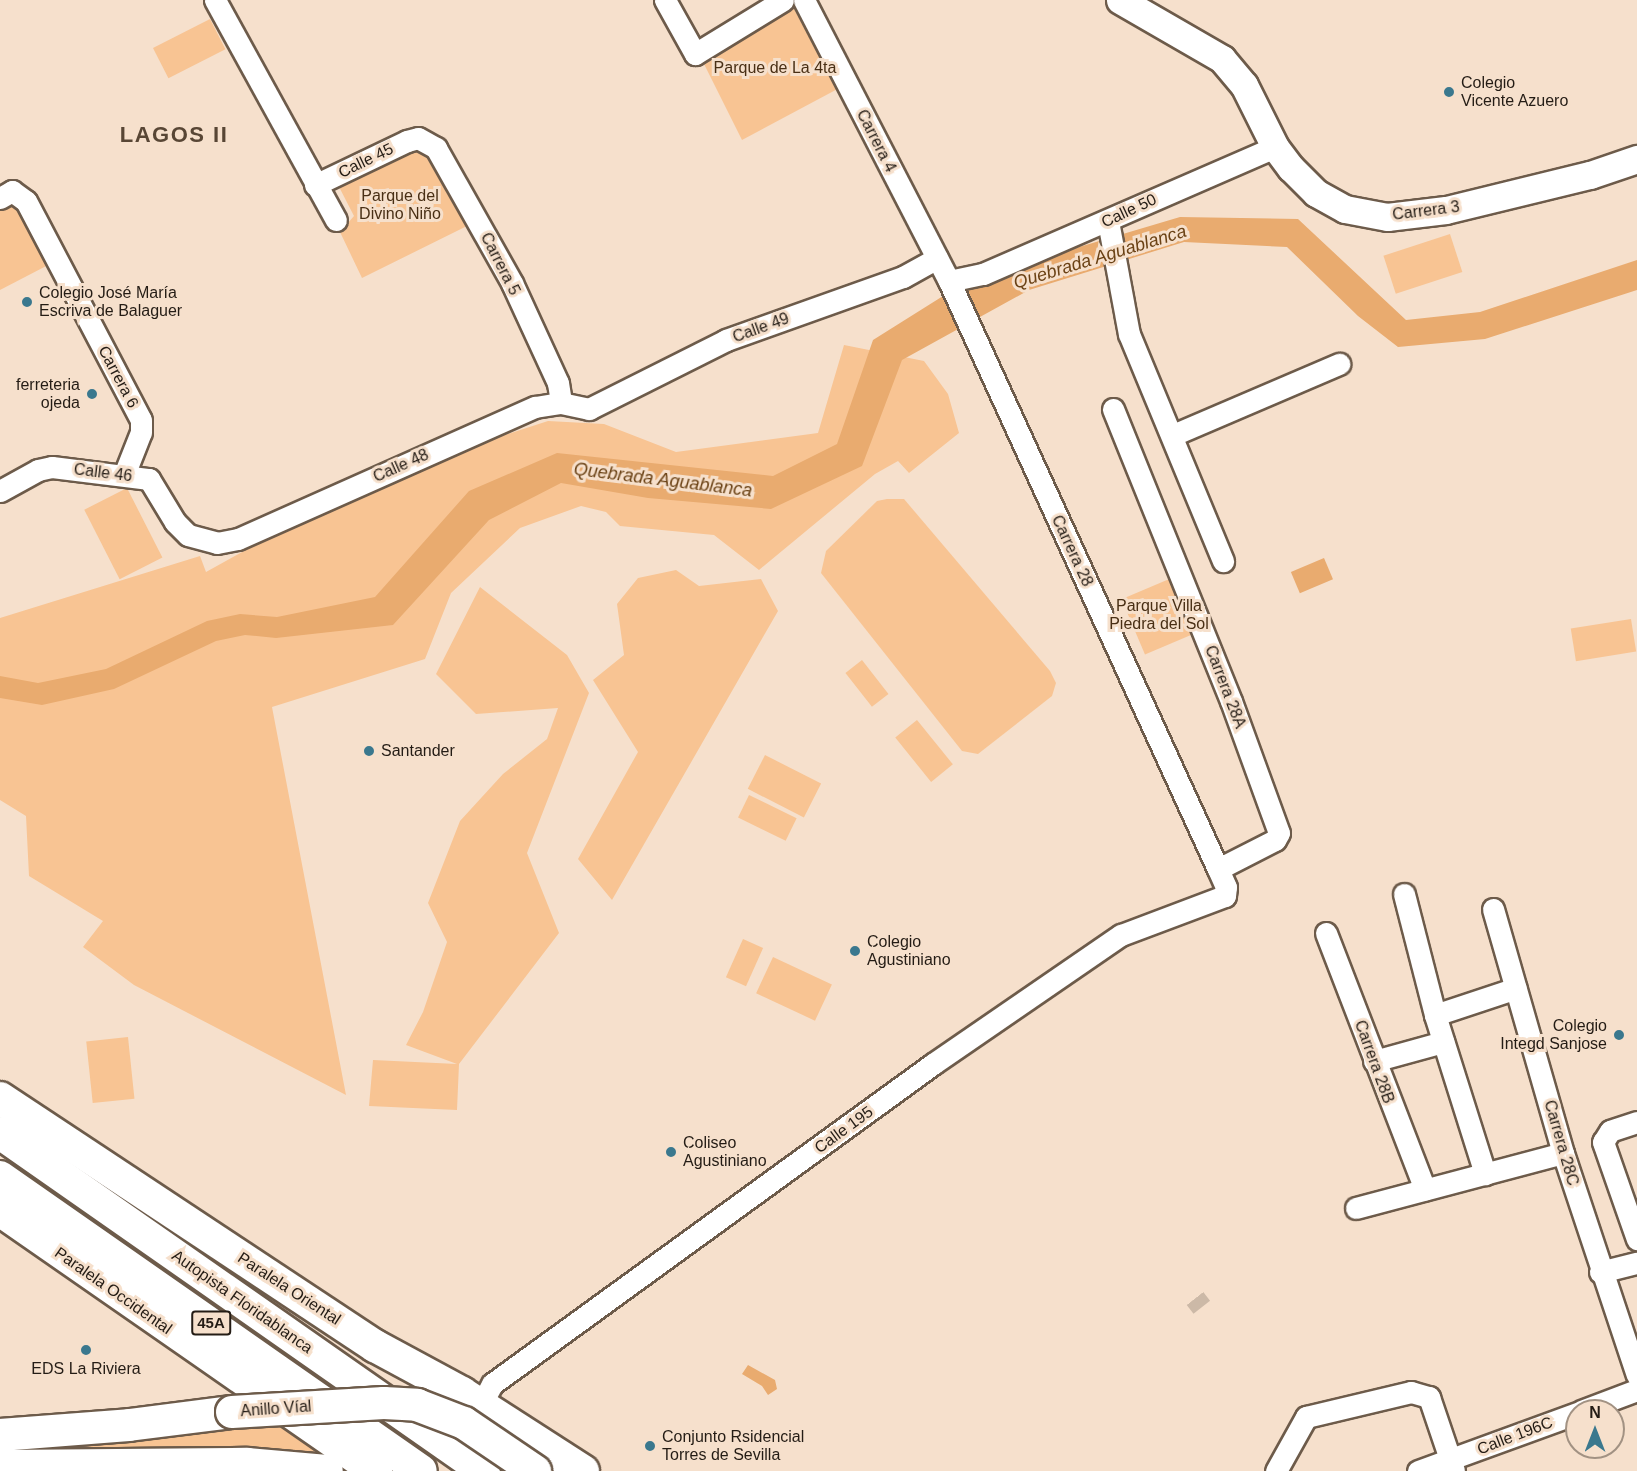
<!DOCTYPE html>
<meta charset="utf-8">
<style>
body{margin:0}
#map{position:relative;width:1637px;height:1471px;overflow:hidden;background:#f6e0cc;font-family:Arial,sans-serif}
div>[style]{position:absolute}
.green>*{inset:0;background:#f8c493;transform-origin:0 0}
.water>*{inset:0;background:#e9ab6f;transform-origin:0 0}
.minor-tunnel>*{height:21px;margin-top:-10.5px;transform-origin:0;background:repeating-linear-gradient(90deg,#ccb9a7 0 21px,transparent 0 31px)}
.roads{filter:drop-shadow(2px 0 #6d5b4a) drop-shadow(-2px 0 #6d5b4a) drop-shadow(0 2px #6d5b4a) drop-shadow(0 -2px #6d5b4a)}
.minor>*{height:21px;margin:-10.5px;padding:0 10.5px;transform-origin:10.5px;border-radius:10.5px;background:#fff}
.major>*{height:27px;margin:-13.5px;padding:0 13.5px;transform-origin:13.5px;border-radius:13.5px;background:#fff}
.highway>*{height:32px;margin:-16px;padding:0 16px;transform-origin:16px;border-radius:16px;background:#fff}
.bridges{filter:drop-shadow(2px 0 #6d5b4a) drop-shadow(-2px 0 #6d5b4a) drop-shadow(0 2px #6d5b4a) drop-shadow(0 -2px #6d5b4a)}
.highway-bridge>*{height:32px;margin:-16px;padding:0 16px;transform-origin:16px;border-radius:16px;background:#fff}
.dots>*{width:16px;height:16px;translate:-50% -50%;box-sizing:border-box;border:3px solid #f6e0cc;border-radius:50%}
span{translate:-50% -50%;white-space:nowrap;text-align:center;line-height:1.15;-webkit-text-stroke:6px #f6e0cc;paint-order:stroke}
.shield-label span{padding:2px 4px;background:#f6e0cc;border:2px solid;border-radius:4px;-webkit-text-stroke-width:0}
.shield-label{font-size:15px;color:#241c15;font-weight:700}
.park-label{font-size:16px;color:#492f15}
.poi-label{font-size:16px;color:#241c15}
.left{translate:0 -50%;text-align:left}
.right{translate:-100% -50%;text-align:right}
.street-label{font-size:16px;color:#241c15}
.water-label{font-size:18px;color:#6b4215;font-style:italic}
.district-label{font-size:22px;color:#584635;font-weight:700;letter-spacing:1.5px}
.north{position:absolute;left:1565px;top:1399px;width:60px;height:60px;box-sizing:border-box;background:#f6e0cc;border:2px solid #a29283;border-radius:50%;rotate:0deg;font-size:16px;font-weight:700;line-height:24px;text-align:center;color:#241c15}
.north::after{content:'';display:block;margin:auto;width:21px;height:27px;background:#3a788e;clip-path:polygon(50% 0,100% 100%,50% 72%,0 100%)}
</style>
<div id="map">
<div class="green">
<i style="clip-path:polygon(793px 0,798px 0,845px 85px,742px 140px,700px 56px)"></i>
<i style="left:210px;top:19px;width:34px;height:64px;rotate:63deg"></i>
<i style="clip-path:polygon(421px 145px,469px 225px,362px 278px,340px 232px,354px 216px,336px 181px)"></i>
<i style="clip-path:polygon(14px 199px,52px 263px,0 290px,0 204px)"></i>
<i style="left:1450px;top:234px;width:40px;height:70px;rotate:72deg"></i>
<i style="clip-path:polygon(844px 345px,924px 361px,948px 394px,959px 433px,909px 473px,898px 461px,875px 474px,759px 570px,714px 535px,620px 526px,606px 512px,581px 506px,520px 528px,451px 593px,425px 659px,272px 707px,346px 1095px,134px 985px,83px 947px,103px 921px,29px 876px,26px 816px,0 800px,0 618px,200px 556px,206px 572px,278px 532px,427px 460px,548px 421px,604px 424px,676px 452px,818px 433px)"></i>
<i style="left:127px;top:488px;width:78px;height:48px;rotate:63deg"></i>
<i style="clip-path:polygon(887px 499px,904px 499px,1050px 671px,1056px 683px,1052px 696px,978px 754px,962px 751px,821px 573px,826px 551px,877px 501px)"></i>
<i style="clip-path:polygon(676px 570px,699px 586px,761px 579px,778px 611px,612px 900px,578px 859px,638px 752px,593px 680px,624px 655px,617px 604px,638px 578px)"></i>
<i style="left:1174px;top:577px;width:60px;height:57px;rotate:67deg"></i>
<i style="clip-path:polygon(480px 587px,567px 655px,589px 693px,527px 853px,559px 933px,459px 1064px,457px 1110px,369px 1106px,373px 1060px,457px 1064px,406px 1045px,423px 1012px,447px 942px,428px 903px,460px 821px,503px 774px,547px 739px,558px 708px,476px 714px,436px 674px)"></i>
<i style="left:1631px;top:619px;width:33px;height:61px;rotate:81deg"></i>
<i style="left:862px;top:660px;width:43px;height:21px;rotate:52deg"></i>
<i style="left:917px;top:720px;width:57px;height:28px;rotate:51deg"></i>
<i style="left:765px;top:755px;width:63px;height:38px;rotate:27deg"></i>
<i style="left:749px;top:795px;width:53px;height:25px;rotate:26deg"></i>
<i style="left:743px;top:939px;width:22px;height:42px;rotate:24deg"></i>
<i style="left:773px;top:957px;width:65px;height:40px;rotate:25deg"></i>
<i style="left:128px;top:1037px;width:62px;height:42px;rotate:84deg"></i>
<i style="clip-path:polygon(285px 1424px,331px 1462px,0 1456px,0 1438px)"></i>
</div>
<div class="water">
<i style="clip-path:polygon(1180px 217px,1298px 219px,1406px 320px,1480px 312px,1637px 260px,1637px 290px,1485px 339px,1398px 347px,1358px 316px,1287px 247px,1184px 242px,1029px 290px,902px 360px,862px 466px,771px 509px,648px 498px,561px 483px,489px 520px,393px 625px,276px 638px,245px 635px,216px 641px,114px 689px,42px 705px,0 698px,0 676px,38px 683px,106px 669px,207px 621px,240px 614px,277px 617px,375px 597px,469px 491px,557px 453px,773px 476px,837px 444px,873px 340px,951px 291px,1022px 264px)"></i>
<i style="left:1324px;top:558px;width:23px;height:36px;rotate:67deg"></i>
<i style="clip-path:polygon(748px 1365px,775px 1380px,777px 1389px,768px 1395px,762px 1386px,742px 1374px)"></i>
</div>
<div class="minor-tunnel">
<i style="left:1195px;top:1298px;width:11px;rotate:52deg"></i>
</div>
<div class="roads">
<div class="minor">
<i style="left:215px;top:0;width:251px;rotate:61.2deg"></i>
<i style="left:665px;top:0;width:62px;rotate:60.9deg"></i>
<i style="left:695px;top:54px;width:103px;rotate:-31.5deg"></i>
<i style="left:315px;top:185px;width:102px;rotate:-25.6deg"></i>
<i style="left:407px;top:141px;width:11px;rotate:-15deg"></i>
<i style="left:418px;top:138px;width:21px;rotate:29deg"></i>
<i style="left:436px;top:148px;width:155px;rotate:60.6deg"></i>
<i style="left:512px;top:283px;width:110px;rotate:65.3deg"></i>
<i style="left:558px;top:383px;width:20px;rotate:81deg"></i>
<i style="left:0;top:198px;width:14px;rotate:-30deg"></i>
<i style="left:12px;top:191px;width:17px;rotate:36deg"></i>
<i style="left:26px;top:201px;width:247px;rotate:62.3deg"></i>
<i style="left:141px;top:420px;width:12px;rotate:90deg"></i>
<i style="left:141px;top:432px;width:46px;rotate:111.6deg"></i>
<i style="left:1108px;top:221px;width:115px;rotate:79.5deg"></i>
<i style="left:1129px;top:334px;width:246px;rotate:67.5deg"></i>
<i style="left:949px;top:281px;width:35px;rotate:-12deg"></i>
<i style="left:983px;top:274px;width:318px;rotate:-23.5deg"></i>
<i style="left:1113px;top:409px;width:315px;rotate:68deg"></i>
<i style="left:1231px;top:701px;width:140px;rotate:70deg"></i>
<i style="left:1279px;top:833px;width:8px;rotate:120deg"></i>
<i style="left:1275px;top:840px;width:64px;rotate:153deg"></i>
<i style="left:1173px;top:435px;width:181px;rotate:-23.2deg"></i>
<i style="left:0;top:491px;width:43px;rotate:-28.9deg"></i>
<i style="left:38px;top:470px;width:14px;rotate:-12deg"></i>
<i style="left:52px;top:467px;width:98px;rotate:7.1deg"></i>
<i style="left:149px;top:479px;width:50px;rotate:58.8deg"></i>
<i style="left:175px;top:522px;width:18px;rotate:45deg"></i>
<i style="left:188px;top:535px;width:30px;rotate:15deg"></i>
<i style="left:217px;top:543px;width:21px;rotate:-11deg"></i>
<i style="left:238px;top:539px;width:325px;rotate:-24deg"></i>
<i style="left:535px;top:407px;width:26px;rotate:-9deg"></i>
<i style="left:561px;top:403px;width:29px;rotate:12deg"></i>
<i style="left:589px;top:409px;width:153px;rotate:-26.7deg"></i>
<i style="left:726px;top:340px;width:188px;rotate:-19.6deg"></i>
<i style="left:903px;top:277px;width:39px;rotate:-29deg"></i>
<i style="left:1404px;top:894px;width:125px;rotate:75.6deg"></i>
<i style="left:1435px;top:1015px;width:167px;rotate:72.5deg"></i>
<i style="left:1493px;top:909px;width:254px;rotate:74deg"></i>
<i style="left:1563px;top:1153px;width:234px;rotate:71.6deg"></i>
<i style="left:1326px;top:933px;width:275px;rotate:68.9deg"></i>
<i style="left:1435px;top:1015px;width:85px;rotate:-18.4deg"></i>
<i style="left:1374px;top:1061px;width:72px;rotate:-15.4deg"></i>
<i style="left:1637px;top:1122px;width:28px;rotate:162deg"></i>
<i style="left:1610px;top:1131px;width:13px;rotate:122deg"></i>
<i style="left:1603px;top:1142px;width:103px;rotate:70.7deg"></i>
<i style="left:1356px;top:1208px;width:214px;rotate:-14.9deg"></i>
<i style="left:1600px;top:1272px;width:38px;rotate:-14deg"></i>
<i style="left:480px;top:1406px;width:25px;rotate:-61deg"></i>
<i style="left:492px;top:1384px;width:545px;rotate:-35.97deg"></i>
<i style="left:933px;top:1064px;width:228px;rotate:-34.5deg"></i>
<i style="left:1121px;top:935px;width:111px;rotate:-20.6deg"></i>
<i style="left:1225px;top:896px;width:9px;rotate:-84deg"></i>
<i style="left:1226px;top:887px;width:20px;rotate:-114deg"></i>
<i style="left:1218px;top:869px;width:647px;rotate:-114.58deg"></i>
<i style="left:949px;top:281px;width:316px;rotate:-117.3deg"></i>
<i style="left:1581px;top:1411px;width:60px;rotate:-20.6deg"></i>
<i style="left:1276px;top:1471px;width:62px;rotate:-60.9deg"></i>
<i style="left:1306px;top:1417px;width:108px;rotate:-13.4deg"></i>
<i style="left:1411px;top:1392px;width:19px;rotate:16deg"></i>
<i style="left:1429px;top:1397px;width:78px;rotate:71.3deg"></i>
<i style="left:1418px;top:1471px;width:169px;rotate:-20deg"></i>
</div>
<div class="major">
<i style="left:1120px;top:0;width:118px;rotate:30deg"></i>
<i style="left:1222px;top:59px;width:34px;rotate:50deg"></i>
<i style="left:1244px;top:85px;width:69px;rotate:63.4deg"></i>
<i style="left:1275px;top:147px;width:26px;rotate:53deg"></i>
<i style="left:1291px;top:168px;width:35px;rotate:45deg"></i>
<i style="left:1316px;top:193px;width:33px;rotate:29deg"></i>
<i style="left:1345px;top:209px;width:43px;rotate:10.8deg"></i>
<i style="left:1387px;top:217px;width:59px;rotate:-6.8deg"></i>
<i style="left:1446px;top:210px;width:148px;rotate:-13.7deg"></i>
<i style="left:1590px;top:175px;width:50px;rotate:-18.8deg"></i>
</div>
<div class="highway">
<i style="left:0;top:1098px;width:450px;rotate:33.5deg"></i>
<i style="left:375px;top:1346px;width:99px;rotate:28.4deg"></i>
<i style="left:462px;top:1393px;width:144px;rotate:32.8deg"></i>
<i style="left:0;top:1133px;width:590px;rotate:34.93deg"></i>
<i style="left:0;top:1177px;width:513px;rotate:34.93deg"></i>
<i style="left:0;top:1210px;width:458px;rotate:34.8deg"></i>
<i style="left:0;top:1435px;width:129px;rotate:-4.4deg"></i>
<i style="left:129px;top:1425px;width:104px;rotate:-7.2deg"></i>
<i style="left:0;top:1466px;width:247px;rotate:-0.5deg"></i>
<i style="left:247px;top:1464px;width:80px;rotate:5deg"></i>
</div>
</div>
<div class="bridges">
<div class="highway-bridge">
<i style="left:232px;top:1412px;width:152px;rotate:-3.4deg"></i>
<i style="left:384px;top:1403px;width:33px;rotate:3deg"></i>
<i style="left:417px;top:1405px;width:50px;rotate:21deg"></i>
<i style="left:464px;top:1423px;width:86px;rotate:34.1deg"></i>
</div>
</div>
<div class="dots">
<i style="left:1449px;top:92px;background:#3a788e"></i>
<i style="left:27px;top:302px;background:#3a788e"></i>
<i style="left:92px;top:394px;background:#3a788e"></i>
<i style="left:369px;top:751px;background:#3a788e"></i>
<i style="left:855px;top:951px;background:#3a788e"></i>
<i style="left:1619px;top:1035px;background:#3a788e"></i>
<i style="left:671px;top:1152px;background:#3a788e"></i>
<i style="left:86px;top:1350px;background:#3a788e"></i>
<i style="left:650px;top:1446px;background:#3a788e"></i>
</div>
<div class="shield-label">
<span style="left:211px;top:1323px">45A</span>
</div>
<div class="park-label">
<span style="left:775px;top:68px">Parque de La 4ta</span>
<span style="left:400px;top:205px">Parque del<br>Divino Niño</span>
<span style="left:1159px;top:615px">Parque Villa<br>Piedra del Sol</span>
</div>
<div class="poi-label">
<span class="left" style="left:1461px;top:92px">Colegio<br>Vicente Azuero</span>
<span class="left" style="left:39px;top:302px">Colegio José María<br>Escriva de Balaguer</span>
<span class="right" style="left:80px;top:394px">ferreteria<br>ojeda</span>
<span class="left" style="left:381px;top:751px">Santander</span>
<span class="left" style="left:867px;top:951px">Colegio<br>Agustiniano</span>
<span class="right" style="left:1607px;top:1035px">Colegio<br>Integd Sanjose</span>
<span class="left" style="left:683px;top:1152px">Coliseo<br>Agustiniano</span>
<span style="left:86px;top:1369px">EDS La Riviera</span>
<span class="left" style="left:662px;top:1446px">Conjunto Rsidencial<br>Torres de Sevilla</span>
</div>
<div class="street-label">
<span style="left:876px;top:141px;rotate:63deg">Carrera 4</span>
<span style="left:366px;top:161px;rotate:-26deg">Calle 45</span>
<span style="left:1129px;top:211px;rotate:-25deg">Calle 50</span>
<span style="left:1426px;top:211px;rotate:-7deg">Carrera 3</span>
<span style="left:500px;top:264px;rotate:63deg">Carrera 5</span>
<span style="left:761px;top:328px;rotate:-20deg">Calle 49</span>
<span style="left:118px;top:377px;rotate:62deg">Carrera 6</span>
<span style="left:401px;top:466px;rotate:-24deg">Calle 48</span>
<span style="left:103px;top:473px;rotate:7deg">Calle 46</span>
<span style="left:1072px;top:551px;rotate:65deg">Carrera 28</span>
<span style="left:1225px;top:687px;rotate:69deg">Carrera 28A</span>
<span style="left:1374px;top:1062px;rotate:70deg">Carrera 28B</span>
<span style="left:844px;top:1130px;rotate:-36deg">Calle 195</span>
<span style="left:1561px;top:1143px;rotate:74deg">Carrera 28C</span>
<span style="left:289px;top:1289px;rotate:33deg">Paralela Oriental</span>
<span style="left:113px;top:1291px;rotate:35deg">Paralela Occidental</span>
<span style="left:242px;top:1302px;rotate:35deg">Autopista Floridablanca</span>
<span style="left:276px;top:1409px;rotate:-4deg">Anillo Víal</span>
<span style="left:1515px;top:1436px;rotate:-21deg">Calle 196C</span>
</div>
<div class="water-label">
<span style="left:1100px;top:257px;rotate:-17deg">Quebrada Aguablanca</span>
<span style="left:663px;top:480px;rotate:7deg">Quebrada Aguablanca</span>
</div>
<div class="district-label">
<span style="left:174px;top:135px">LAGOS II</span>
</div>
<div class="north">N</div>
</div>
